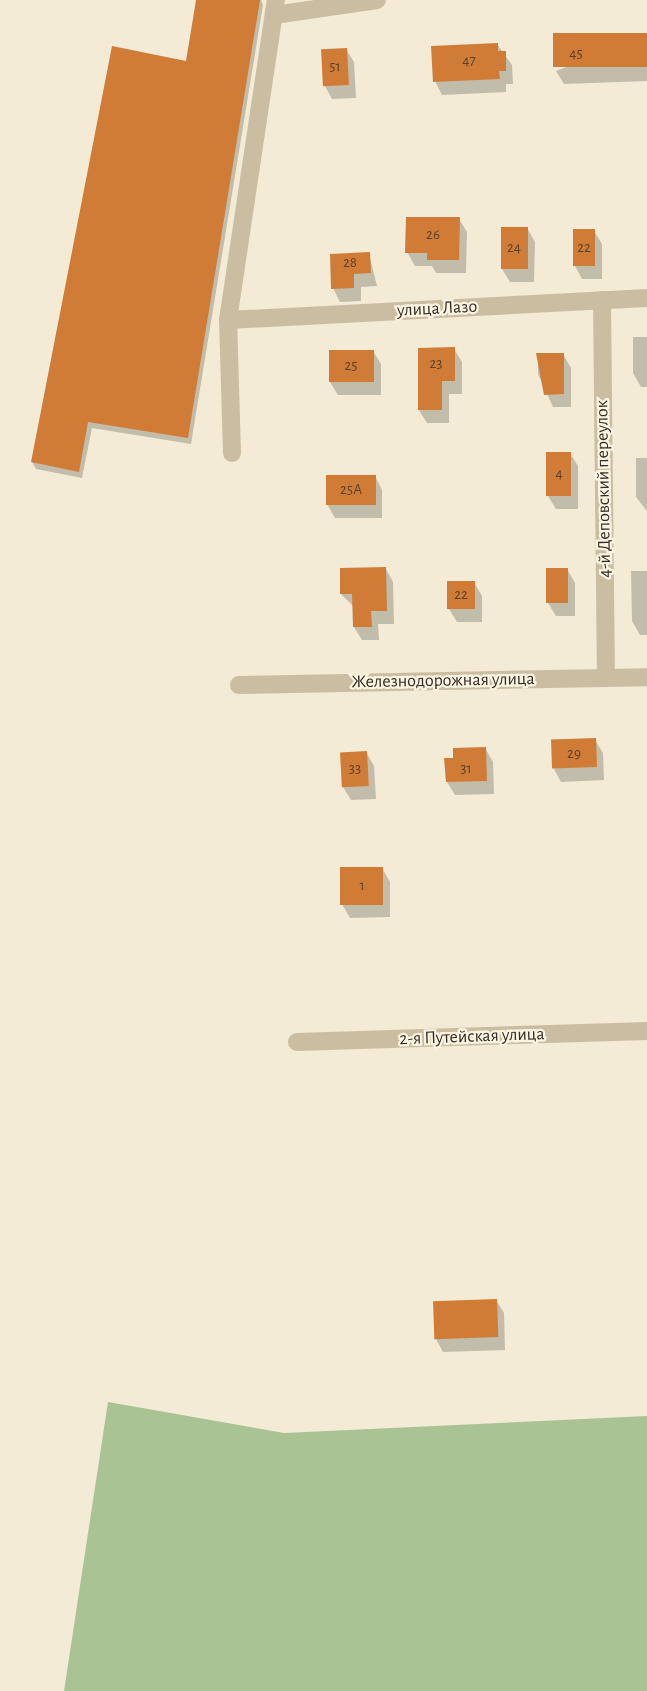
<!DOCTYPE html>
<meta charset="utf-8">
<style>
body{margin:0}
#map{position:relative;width:647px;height:1691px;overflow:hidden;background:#f3ebd6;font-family:"Alegreya Sans",sans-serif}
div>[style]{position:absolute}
.green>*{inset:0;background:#aac395}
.shadow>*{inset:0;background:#0003}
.building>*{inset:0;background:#d07c37;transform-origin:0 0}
.minor>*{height:18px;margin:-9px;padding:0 9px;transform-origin:9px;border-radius:9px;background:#cbbda1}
span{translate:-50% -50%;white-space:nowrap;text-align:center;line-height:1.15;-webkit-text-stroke:4.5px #faf4e2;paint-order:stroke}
.number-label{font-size:15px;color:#5c412a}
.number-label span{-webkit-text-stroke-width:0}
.street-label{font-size:18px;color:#352d25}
</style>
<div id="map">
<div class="green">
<i style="clip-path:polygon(108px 1402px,284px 1433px,647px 1416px,647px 1691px,64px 1691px)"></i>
</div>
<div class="shadow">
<i style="clip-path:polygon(198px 0,261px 0,263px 5px,191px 444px,92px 428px,82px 478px,36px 469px,32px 462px,187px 63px)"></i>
<i style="clip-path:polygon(647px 35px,647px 81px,564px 84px,556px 71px)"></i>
<i style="clip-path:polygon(497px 44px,512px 65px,513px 84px,506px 84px,506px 92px,442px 95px,435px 81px)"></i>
<i style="clip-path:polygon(346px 49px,354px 62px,356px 98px,332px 99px,325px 86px)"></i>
<i style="clip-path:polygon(459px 219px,467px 232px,466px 273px,436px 273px,432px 266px,415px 266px,407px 252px)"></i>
<i style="clip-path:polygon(527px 228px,535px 242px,534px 282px,510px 282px,502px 269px)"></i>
<i style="clip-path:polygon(594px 231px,602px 244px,602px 279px,582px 279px,575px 266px)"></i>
<i style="clip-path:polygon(369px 254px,377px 286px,361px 287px,361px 301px,340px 302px,333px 288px)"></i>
<i style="clip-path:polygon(633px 337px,647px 337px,647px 387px,641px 387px,633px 373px)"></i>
<i style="clip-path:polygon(454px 349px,462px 362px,462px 394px,449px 394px,449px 423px,427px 423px,419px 410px)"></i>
<i style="clip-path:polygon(373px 351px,381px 364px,381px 395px,338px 395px,330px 382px)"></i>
<i style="clip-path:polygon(538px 354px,563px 354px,571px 368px,571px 407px,553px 407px,538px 374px)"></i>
<i style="clip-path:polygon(548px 453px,570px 453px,578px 466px,578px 509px,556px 509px,548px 496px)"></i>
<i style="clip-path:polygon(636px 458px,647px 458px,647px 511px,636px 497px)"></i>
<i style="clip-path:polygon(375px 476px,382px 490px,382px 518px,335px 518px,327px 504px)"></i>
<i style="clip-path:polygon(386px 569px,393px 582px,394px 624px,378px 624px,379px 640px,362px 640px,354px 627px,354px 607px,341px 594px)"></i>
<i style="clip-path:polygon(567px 569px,575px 583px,575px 616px,556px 616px,548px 603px)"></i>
<i style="clip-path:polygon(631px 571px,647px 571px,647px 635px,640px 635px,632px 621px)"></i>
<i style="clip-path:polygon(474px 582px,482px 596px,482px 622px,457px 622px,449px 609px)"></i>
<i style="clip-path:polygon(595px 740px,603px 753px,604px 780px,561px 782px,554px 769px)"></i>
<i style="clip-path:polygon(485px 748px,493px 762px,494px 794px,455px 795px,447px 782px,455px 759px)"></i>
<i style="clip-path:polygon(366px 752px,374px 766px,376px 799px,351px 800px,343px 787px,342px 753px)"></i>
<i style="clip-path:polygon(382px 868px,390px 882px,390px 917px,350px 918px,342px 904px)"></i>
<i style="clip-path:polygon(496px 1300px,504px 1313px,505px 1350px,443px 1352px,436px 1339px)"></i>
</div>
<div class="building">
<i style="clip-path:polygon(196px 0,260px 0,188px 438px,88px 422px,79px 472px,31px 462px,112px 46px,186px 61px)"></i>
<i style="left:647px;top:33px;width:34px;height:94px;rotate:90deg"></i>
<i style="clip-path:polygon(498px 43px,498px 51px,506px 51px,506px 71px,499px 71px,500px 79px,433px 82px,431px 46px)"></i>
<i style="left:347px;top:48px;width:37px;height:26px;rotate:87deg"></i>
<i style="clip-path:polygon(406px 217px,460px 217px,459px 260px,427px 260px,427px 253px,405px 253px)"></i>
<i style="left:501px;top:227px;width:27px;height:42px"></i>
<i style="left:573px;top:229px;width:22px;height:37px"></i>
<i style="clip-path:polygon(370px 252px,371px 273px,354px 274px,354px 288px,331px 289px,330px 254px)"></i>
<i style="clip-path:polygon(455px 347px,455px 381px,442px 381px,442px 410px,418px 410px,418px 348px)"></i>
<i style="left:329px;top:350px;width:45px;height:32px"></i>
<i style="clip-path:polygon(536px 353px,564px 353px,564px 394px,544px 395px)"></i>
<i style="left:546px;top:452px;width:25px;height:44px"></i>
<i style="left:326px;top:475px;width:50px;height:30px"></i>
<i style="clip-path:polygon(386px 567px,387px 611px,371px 611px,372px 627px,353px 627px,352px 594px,340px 594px,340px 568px)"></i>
<i style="left:546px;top:568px;width:22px;height:35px"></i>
<i style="left:447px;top:581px;width:28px;height:28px"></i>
<i style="left:596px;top:738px;width:29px;height:45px;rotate:88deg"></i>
<i style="clip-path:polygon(486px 747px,487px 781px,446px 782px,444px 758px,453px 758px,453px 748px)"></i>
<i style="left:367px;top:751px;width:35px;height:27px;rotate:87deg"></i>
<i style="left:340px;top:867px;width:43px;height:38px"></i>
<i style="left:497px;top:1299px;width:38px;height:64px;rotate:88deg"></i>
</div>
<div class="minor">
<i style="left:274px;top:15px;width:104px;rotate:-8.3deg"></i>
<i style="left:602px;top:300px;width:378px;rotate:89.4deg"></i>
<i style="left:228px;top:320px;width:420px;rotate:-3deg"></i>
<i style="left:232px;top:453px;width:133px;rotate:-91.7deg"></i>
<i style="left:228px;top:320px;width:324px;rotate:-81.5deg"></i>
<i style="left:239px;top:685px;width:408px;rotate:-1.1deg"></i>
<i style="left:297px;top:1042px;width:350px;rotate:-1.8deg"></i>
</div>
<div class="number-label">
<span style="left:576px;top:54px">45</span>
<span style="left:469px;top:61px">47</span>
<span style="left:335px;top:67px">51</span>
<span style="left:433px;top:235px">26</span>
<span style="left:514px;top:248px">24</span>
<span style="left:584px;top:248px">22</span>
<span style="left:350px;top:263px">28</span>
<span style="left:436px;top:364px">23</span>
<span style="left:351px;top:366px">25</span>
<span style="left:559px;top:474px">4</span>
<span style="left:351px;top:490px">25А</span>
<span style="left:461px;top:595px">22</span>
<span style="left:574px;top:754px">29</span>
<span style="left:355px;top:769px">33</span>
<span style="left:466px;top:769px">31</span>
<span style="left:362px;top:886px">1</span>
</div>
<div class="street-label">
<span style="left:437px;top:309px;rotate:-3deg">улица Лазо</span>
<span style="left:604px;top:489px;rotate:-91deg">4-й Деповский переулок</span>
<span style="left:443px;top:681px;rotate:-1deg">Железнодорожная улица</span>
<span style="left:472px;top:1037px;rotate:-2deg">2-я Путейская улица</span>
</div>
</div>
